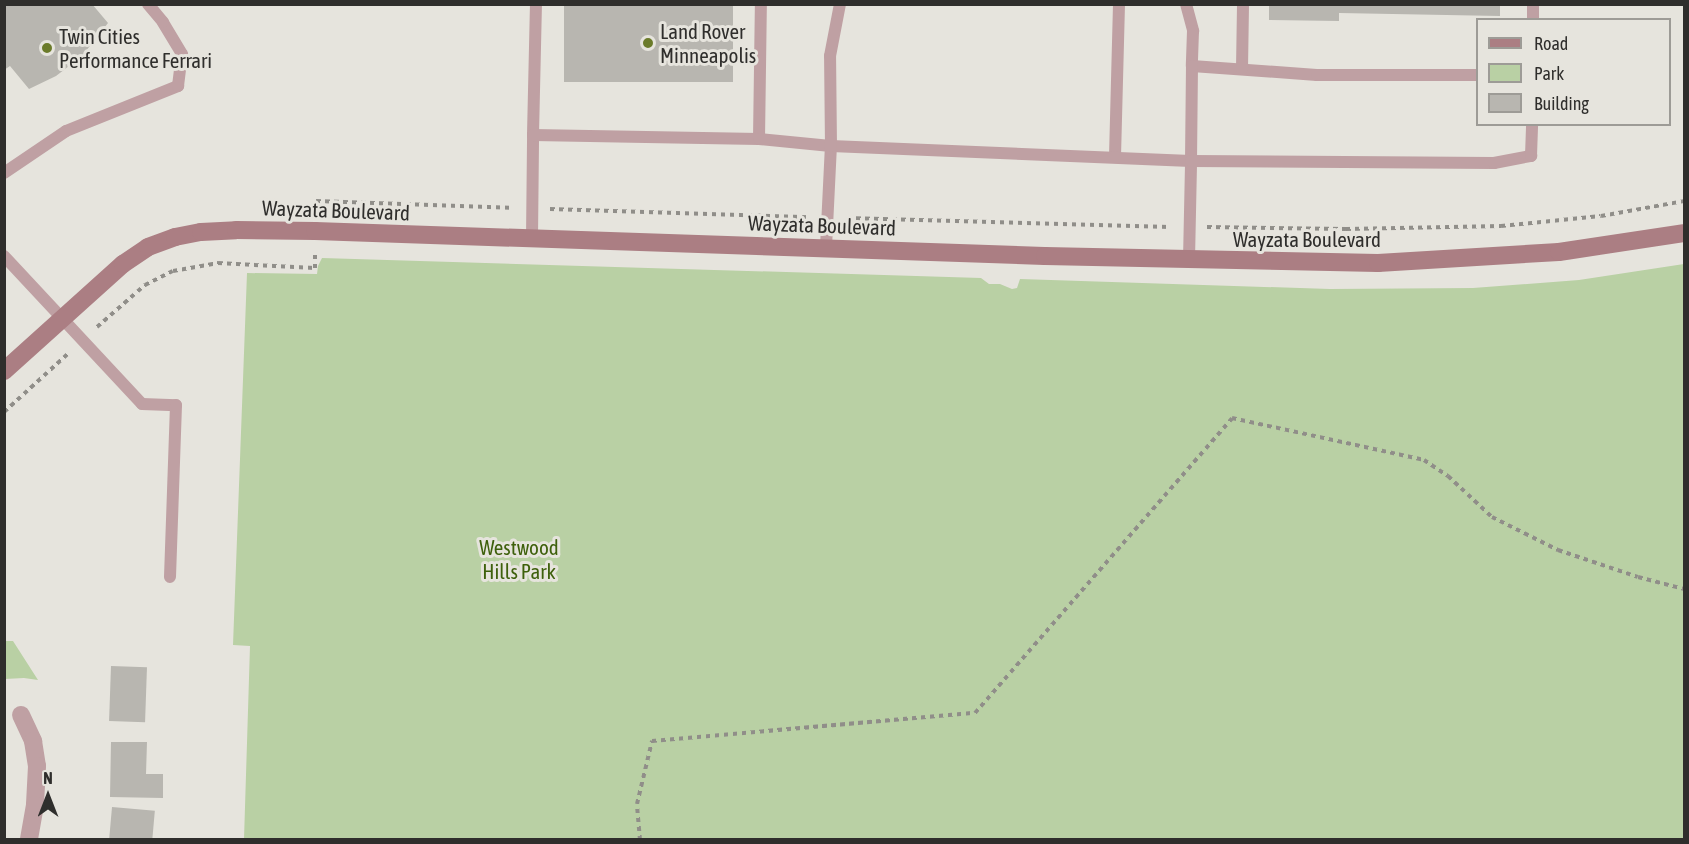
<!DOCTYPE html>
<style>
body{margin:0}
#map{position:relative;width:1689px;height:844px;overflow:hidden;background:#e6e4dd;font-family:"Asap Condensed",sans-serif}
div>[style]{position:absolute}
.green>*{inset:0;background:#b9d0a4}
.building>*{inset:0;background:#b8b6b0;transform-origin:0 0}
.path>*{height:4px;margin-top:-2px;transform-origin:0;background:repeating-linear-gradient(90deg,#908e89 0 4.5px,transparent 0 9px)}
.lane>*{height:12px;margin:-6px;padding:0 6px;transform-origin:6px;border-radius:6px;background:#bfa0a3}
.street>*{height:18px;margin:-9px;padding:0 9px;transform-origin:9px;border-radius:9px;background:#bfa0a3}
.secondary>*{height:18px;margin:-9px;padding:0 9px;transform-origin:9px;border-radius:9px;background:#ab7e83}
.dots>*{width:16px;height:16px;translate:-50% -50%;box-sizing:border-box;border:3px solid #e6e4dd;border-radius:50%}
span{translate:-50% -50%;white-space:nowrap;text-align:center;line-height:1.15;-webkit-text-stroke:6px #e6e4dd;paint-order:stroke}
.poi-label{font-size:21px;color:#2f2e2c}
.left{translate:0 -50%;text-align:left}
.street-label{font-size:21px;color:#2f2e2c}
.park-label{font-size:21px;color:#3e600c}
.frame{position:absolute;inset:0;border:6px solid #2f2e2c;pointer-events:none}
.legend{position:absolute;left:1476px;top:18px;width:195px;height:108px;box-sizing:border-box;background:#e6e4dd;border:2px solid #9d9b96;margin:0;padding:8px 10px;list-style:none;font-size:18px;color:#2f2e2c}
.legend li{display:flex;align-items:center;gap:12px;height:30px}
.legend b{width:30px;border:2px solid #9d9b96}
.north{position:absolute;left:18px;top:766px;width:60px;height:60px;-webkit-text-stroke:4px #e6e4dd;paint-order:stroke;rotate:0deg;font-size:16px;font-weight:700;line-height:24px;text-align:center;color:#2f2e2c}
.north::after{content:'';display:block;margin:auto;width:21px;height:27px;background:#2f2e2c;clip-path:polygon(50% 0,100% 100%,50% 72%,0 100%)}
</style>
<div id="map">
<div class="green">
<i style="clip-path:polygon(322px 258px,981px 278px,989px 284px,1000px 284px,1012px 289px,1017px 288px,1020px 279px,1330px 289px,1473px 288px,1579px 280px,1684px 264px,1684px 839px,244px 839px,250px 646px,233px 645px,247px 273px,317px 274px,318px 266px)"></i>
<i style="clip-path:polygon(4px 641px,13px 641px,38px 680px,24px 678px,5px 679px)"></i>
</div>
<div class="building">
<i style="clip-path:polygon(4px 4px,92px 4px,108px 23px,82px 56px,56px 76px,29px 89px,10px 66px,4px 70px)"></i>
<i style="left:564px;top:4px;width:169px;height:78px"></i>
<i style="clip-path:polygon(1269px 4px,1500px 4px,1500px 16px,1339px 13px,1339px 21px,1269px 20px)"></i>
<i style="left:111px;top:666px;width:36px;height:55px;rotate:2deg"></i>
<i style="clip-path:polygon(111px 742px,147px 742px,146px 774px,163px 774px,163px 798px,110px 797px)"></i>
<i style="left:112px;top:807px;width:43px;height:33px;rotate:5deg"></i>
</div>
<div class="path">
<i style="left:315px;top:209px;width:8px;rotate:-83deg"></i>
<i style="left:316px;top:201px;width:197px;rotate:2deg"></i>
<i style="left:550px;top:209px;width:260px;rotate:1.8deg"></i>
<i style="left:847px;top:218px;width:323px;rotate:1.6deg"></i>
<i style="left:1207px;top:227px;width:139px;rotate:0.8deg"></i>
<i style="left:1346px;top:229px;width:155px;rotate:-1.1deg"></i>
<i style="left:1501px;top:226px;width:100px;rotate:-5.7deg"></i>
<i style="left:1601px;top:216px;width:84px;rotate:-10.2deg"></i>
<i style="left:97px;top:327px;width:64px;rotate:-41.2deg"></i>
<i style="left:145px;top:285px;width:31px;rotate:-27deg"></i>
<i style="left:173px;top:271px;width:46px;rotate:-10.1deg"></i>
<i style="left:218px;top:263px;width:97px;rotate:3deg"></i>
<i style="left:315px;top:268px;width:16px;rotate:-90deg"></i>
<i style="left:4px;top:412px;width:89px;rotate:-42.3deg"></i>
<i style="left:640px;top:840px;width:36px;rotate:-95deg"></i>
<i style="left:637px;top:804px;width:65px;rotate:-76.6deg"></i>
<i style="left:652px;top:741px;width:324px;rotate:-5deg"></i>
<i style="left:975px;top:713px;width:391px;rotate:-48.9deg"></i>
<i style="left:1232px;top:418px;width:197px;rotate:12.3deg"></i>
<i style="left:1424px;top:460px;width:29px;rotate:34deg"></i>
<i style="left:1448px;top:476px;width:60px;rotate:43deg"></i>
<i style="left:1492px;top:517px;width:74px;rotate:26.6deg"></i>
<i style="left:1558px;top:550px;width:84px;rotate:18.6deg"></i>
<i style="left:1638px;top:577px;width:48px;rotate:14.6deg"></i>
</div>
<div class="lane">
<i style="left:1186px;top:4px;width:28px;rotate:75deg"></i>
<i style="left:1193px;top:31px;width:35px;rotate:92deg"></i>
<i style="left:1192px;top:66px;width:125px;rotate:4.1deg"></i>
<i style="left:1317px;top:75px;width:161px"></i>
<i style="left:1533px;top:20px;width:16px;rotate:-90deg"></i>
<i style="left:1242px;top:69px;width:65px;rotate:-89.1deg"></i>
<i style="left:533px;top:135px;width:131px;rotate:-88.7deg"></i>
<i style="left:759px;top:139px;width:135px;rotate:-89.2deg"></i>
<i style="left:1115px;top:157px;width:153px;rotate:-88.5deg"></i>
<i style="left:4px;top:173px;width:75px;rotate:-34.1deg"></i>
<i style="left:66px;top:131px;width:121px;rotate:-21.9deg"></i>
<i style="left:178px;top:86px;width:32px;rotate:-83deg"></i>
<i style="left:182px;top:54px;width:37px;rotate:-121deg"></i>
<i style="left:163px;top:22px;width:23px;rotate:-130deg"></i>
<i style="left:532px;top:238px;width:103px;rotate:-89.4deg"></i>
<i style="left:533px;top:135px;width:226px;rotate:1deg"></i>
<i style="left:759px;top:139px;width:72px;rotate:5.6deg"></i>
<i style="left:831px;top:146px;width:360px;rotate:2.4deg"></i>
<i style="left:1191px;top:161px;width:95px;rotate:-89.4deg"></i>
<i style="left:826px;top:247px;width:101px;rotate:-87.2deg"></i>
<i style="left:831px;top:146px;width:90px;rotate:-90.6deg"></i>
<i style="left:830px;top:56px;width:53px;rotate:-79.1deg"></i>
<i style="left:4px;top:256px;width:202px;rotate:47deg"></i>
<i style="left:142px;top:404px;width:34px;rotate:2deg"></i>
<i style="left:176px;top:405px;width:172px;rotate:92deg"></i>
<i style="left:1189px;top:260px;width:99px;rotate:-88.8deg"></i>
<i style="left:1191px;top:161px;width:303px;rotate:0.4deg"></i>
<i style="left:1494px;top:163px;width:38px;rotate:-11deg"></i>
<i style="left:1531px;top:156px;width:32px;rotate:-88deg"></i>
</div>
<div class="street">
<i style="left:21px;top:715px;width:29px;rotate:65deg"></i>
<i style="left:33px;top:741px;width:25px;rotate:81deg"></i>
<i style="left:37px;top:766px;width:39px;rotate:93deg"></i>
<i style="left:35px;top:805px;width:36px;rotate:100deg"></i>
</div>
<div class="secondary">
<i style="left:4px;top:371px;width:160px;rotate:-42deg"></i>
<i style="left:123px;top:264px;width:30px;rotate:-34deg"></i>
<i style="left:148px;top:247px;width:29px;rotate:-20deg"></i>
<i style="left:175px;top:237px;width:26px;rotate:-11deg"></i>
<i style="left:201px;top:232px;width:35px;rotate:-3deg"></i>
<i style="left:236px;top:230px;width:79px;rotate:0.7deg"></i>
<i style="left:315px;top:231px;width:730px;rotate:1.96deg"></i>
<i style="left:1045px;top:256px;width:333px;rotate:1.2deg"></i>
<i style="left:1378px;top:263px;width:181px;rotate:-3.5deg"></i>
<i style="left:1559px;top:252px;width:126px;rotate:-8.6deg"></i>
</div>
<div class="dots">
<i style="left:648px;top:43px;background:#6b7b2a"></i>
<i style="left:47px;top:48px;background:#6b7b2a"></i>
</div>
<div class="poi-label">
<span class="left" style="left:660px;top:43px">Land Rover<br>Minneapolis</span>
<span class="left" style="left:59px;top:48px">Twin Cities<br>Performance Ferrari</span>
</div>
<div class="street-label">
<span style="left:336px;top:210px;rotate:2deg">Wayzata Boulevard</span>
<span style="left:822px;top:225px;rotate:2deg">Wayzata Boulevard</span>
<span style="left:1307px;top:239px">Wayzata Boulevard</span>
</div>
<div class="park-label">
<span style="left:519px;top:559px">Westwood<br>Hills Park</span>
</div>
<div class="frame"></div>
<ul class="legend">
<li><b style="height:8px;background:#ab7e83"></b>Road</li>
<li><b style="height:16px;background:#b9d0a4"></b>Park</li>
<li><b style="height:16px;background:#b8b6b0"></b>Building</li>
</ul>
<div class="north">N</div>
</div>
